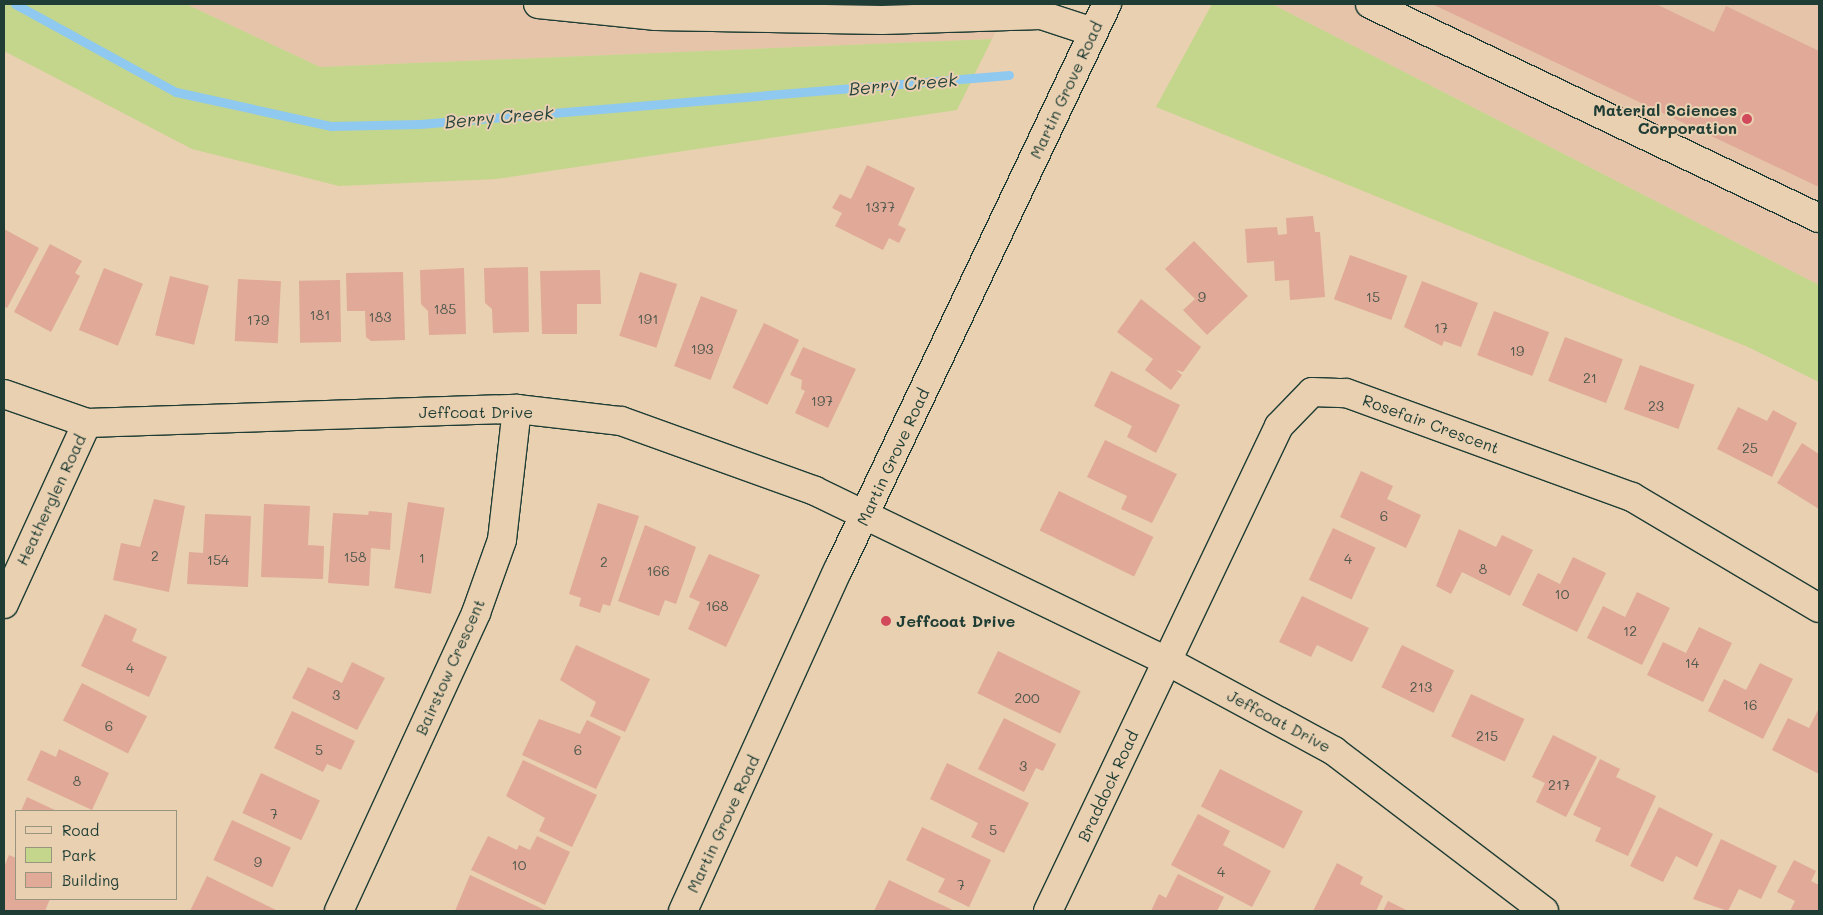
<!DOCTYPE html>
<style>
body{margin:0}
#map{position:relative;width:1823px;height:915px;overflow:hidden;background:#e9d0b1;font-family:Mali,sans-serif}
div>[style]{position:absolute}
.built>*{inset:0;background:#e6c4aa}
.green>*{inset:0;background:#c3d68b}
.stream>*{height:9px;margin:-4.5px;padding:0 4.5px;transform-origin:4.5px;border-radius:4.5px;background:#90c9ef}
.building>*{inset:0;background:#e0a998;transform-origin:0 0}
.roads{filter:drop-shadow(1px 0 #1f3d34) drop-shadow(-1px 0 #1f3d34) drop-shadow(0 1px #1f3d34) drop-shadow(0 -1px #1f3d34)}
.minor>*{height:28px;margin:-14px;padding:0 14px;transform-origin:14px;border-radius:14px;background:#e9d0b1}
.major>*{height:28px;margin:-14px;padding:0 14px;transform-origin:14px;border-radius:14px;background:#e9d0b1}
.dots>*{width:14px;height:14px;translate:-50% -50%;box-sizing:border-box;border:2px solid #e9d0b1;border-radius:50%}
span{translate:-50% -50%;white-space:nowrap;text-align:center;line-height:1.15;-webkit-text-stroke:4px #e9d0b1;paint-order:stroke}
.number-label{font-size:14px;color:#4f584d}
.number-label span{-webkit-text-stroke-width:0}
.street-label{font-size:16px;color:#1f3d34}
.poi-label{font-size:16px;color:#1f3d34;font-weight:700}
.right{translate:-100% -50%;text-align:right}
.left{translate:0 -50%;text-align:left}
.water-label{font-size:18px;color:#25443d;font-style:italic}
.frame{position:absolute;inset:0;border:5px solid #1f3d34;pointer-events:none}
.legend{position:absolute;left:15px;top:810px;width:162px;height:90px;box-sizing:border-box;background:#e9d0b1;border:1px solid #98957f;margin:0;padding:6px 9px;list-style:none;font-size:15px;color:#1f3d34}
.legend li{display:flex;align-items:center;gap:10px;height:25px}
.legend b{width:25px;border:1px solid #98957f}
</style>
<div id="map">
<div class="built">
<i style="clip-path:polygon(186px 4px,1010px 4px,992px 39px,320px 67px)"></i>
<i style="clip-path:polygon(1272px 4px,1819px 4px,1819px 285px)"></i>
</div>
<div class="green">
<i style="clip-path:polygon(4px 4px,186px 4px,320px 67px,992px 39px,957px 110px,496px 179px,339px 186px,192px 149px,4px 51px)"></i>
<i style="clip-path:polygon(1212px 4px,1272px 4px,1819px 285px,1819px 382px,1748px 347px,1156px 107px)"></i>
</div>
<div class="stream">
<i style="left:15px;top:4px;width:183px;rotate:28.7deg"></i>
<i style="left:176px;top:92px;width:159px;rotate:12.4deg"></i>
<i style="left:331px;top:126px;width:89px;rotate:-1.3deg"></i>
<i style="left:420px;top:124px;width:591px;rotate:-4.76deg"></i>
</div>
<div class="building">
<i style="clip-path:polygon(1432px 4px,1656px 4px,1714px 32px,1726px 6px,1819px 51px,1819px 187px)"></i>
<i style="clip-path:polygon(867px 165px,915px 188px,898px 225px,906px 229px,899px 243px,889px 238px,883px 250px,835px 226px,842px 213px,832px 208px,840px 194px,851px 199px)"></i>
<i style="clip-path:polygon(1313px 216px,1315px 232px,1320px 232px,1325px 297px,1290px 300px,1289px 280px,1275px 281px,1274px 261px,1247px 263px,1245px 229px,1277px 227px,1278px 235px,1287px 234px,1286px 218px)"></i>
<i style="clip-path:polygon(4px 229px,39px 248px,7px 308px,4px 306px)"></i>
<i style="clip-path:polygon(1194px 241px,1248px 296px,1207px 335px,1183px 310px,1195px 299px,1165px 269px)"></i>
<i style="clip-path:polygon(50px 244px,82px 261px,75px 273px,80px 276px,51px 332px,14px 312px)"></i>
<i style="left:1350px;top:255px;width:61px;height:47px;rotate:20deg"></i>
<i style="clip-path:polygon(528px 267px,529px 332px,493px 333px,492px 309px,485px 303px,484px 268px)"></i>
<i style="left:104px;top:268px;width:42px;height:67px;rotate:22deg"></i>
<i style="clip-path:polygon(464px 268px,466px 334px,429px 335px,428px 311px,421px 304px,420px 270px)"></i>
<i style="clip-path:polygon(600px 270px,601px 304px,577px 304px,577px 334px,542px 334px,540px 271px)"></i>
<i style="clip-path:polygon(403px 272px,405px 340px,371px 341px,366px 337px,365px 311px,347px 311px,346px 273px)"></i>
<i style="left:640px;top:272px;width:39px;height:67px;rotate:18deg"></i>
<i style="left:170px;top:276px;width:40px;height:61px;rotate:14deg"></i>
<i style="left:238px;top:279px;width:43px;height:62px;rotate:3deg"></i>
<i style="left:340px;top:280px;width:62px;height:41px;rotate:89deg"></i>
<i style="clip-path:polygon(1422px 281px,1478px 303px,1461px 347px,1444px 341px,1442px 346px,1404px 327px)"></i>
<i style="left:701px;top:296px;width:39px;height:75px;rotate:21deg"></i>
<i style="clip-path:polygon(1141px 299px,1201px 347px,1183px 372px,1176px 370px,1182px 375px,1171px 390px,1145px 370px,1153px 359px,1117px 332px)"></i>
<i style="left:1494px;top:311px;width:59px;height:47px;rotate:21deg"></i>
<i style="left:764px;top:323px;width:39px;height:72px;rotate:26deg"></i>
<i style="left:1565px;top:337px;width:62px;height:47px;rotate:21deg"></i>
<i style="clip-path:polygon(803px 347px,856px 369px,828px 428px,795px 413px,805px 391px,801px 389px,802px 380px,790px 375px)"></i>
<i style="left:1640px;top:365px;width:58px;height:47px;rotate:20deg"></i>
<i style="clip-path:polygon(1111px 371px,1180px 405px,1156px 453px,1127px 437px,1132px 426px,1094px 406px)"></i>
<i style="clip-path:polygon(1738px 407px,1767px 421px,1773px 410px,1797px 423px,1772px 477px,1717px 449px)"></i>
<i style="clip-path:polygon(1105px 440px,1177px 474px,1152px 523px,1121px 509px,1127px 496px,1087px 477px)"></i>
<i style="clip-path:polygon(1802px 443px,1819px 454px,1819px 509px,1777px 483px)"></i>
<i style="clip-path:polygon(1361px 471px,1393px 486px,1387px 499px,1421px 515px,1406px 548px,1340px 517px)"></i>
<i style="left:1059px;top:491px;width:105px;height:44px;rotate:26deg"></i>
<i style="clip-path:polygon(154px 499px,185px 506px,169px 592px,113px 580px,121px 543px,140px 547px)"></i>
<i style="left:408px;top:502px;width:37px;height:87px;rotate:9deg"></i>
<i style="clip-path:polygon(598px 503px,639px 516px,610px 606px,603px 604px,600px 613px,579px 606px,581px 598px,569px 594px)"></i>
<i style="clip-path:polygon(264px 504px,310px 506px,308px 545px,324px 546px,323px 579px,261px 577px)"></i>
<i style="clip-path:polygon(369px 511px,392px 513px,390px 550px,371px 548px,369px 586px,328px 583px,333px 513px,368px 515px)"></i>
<i style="clip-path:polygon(205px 514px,251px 516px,248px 587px,187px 584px,189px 552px,203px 553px)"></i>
<i style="clip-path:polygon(645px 525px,696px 547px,676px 604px,665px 600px,659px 616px,618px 601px)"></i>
<i style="left:1333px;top:528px;width:47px;height:57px;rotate:25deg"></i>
<i style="clip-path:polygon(1459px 529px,1496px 547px,1502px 535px,1533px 550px,1510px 596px,1462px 572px,1451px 594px,1436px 586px)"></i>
<i style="clip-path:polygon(709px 554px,760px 575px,726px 647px,688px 629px,700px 602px,689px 597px)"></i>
<i style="clip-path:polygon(1573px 557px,1606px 573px,1577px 632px,1522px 605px,1538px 573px,1560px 584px)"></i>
<i style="clip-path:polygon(1637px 592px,1670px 608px,1642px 665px,1587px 638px,1603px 606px,1625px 617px)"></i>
<i style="clip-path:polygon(1302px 596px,1369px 628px,1352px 662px,1317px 645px,1311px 657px,1279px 642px)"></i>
<i style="clip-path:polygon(105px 614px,137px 629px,132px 641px,167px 657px,149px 697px,81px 666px)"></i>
<i style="clip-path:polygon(1699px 627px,1732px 643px,1703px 702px,1647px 675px,1663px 642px,1686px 653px)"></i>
<i style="clip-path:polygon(576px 645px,650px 679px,625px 732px,590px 716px,596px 702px,560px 680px)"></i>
<i style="left:1402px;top:645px;width:58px;height:47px;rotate:26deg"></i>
<i style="left:998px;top:651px;width:92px;height:47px;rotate:26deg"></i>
<i style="clip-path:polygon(352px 662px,385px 678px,357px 730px,292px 698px,308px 667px,342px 683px)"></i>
<i style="clip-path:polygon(1760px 663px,1793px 679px,1763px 739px,1708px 711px,1724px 679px,1746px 690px)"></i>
<i style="left:82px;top:683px;width:73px;height:42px;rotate:27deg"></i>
<i style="left:1471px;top:694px;width:59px;height:47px;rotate:25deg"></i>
<i style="clip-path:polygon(1819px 708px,1819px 774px,1772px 750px,1788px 718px,1809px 728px)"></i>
<i style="clip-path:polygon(292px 711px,355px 741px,341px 770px,327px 764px,323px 772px,274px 748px)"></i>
<i style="clip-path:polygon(1004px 718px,1056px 744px,1043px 771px,1036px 768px,1024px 792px,978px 769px)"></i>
<i style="clip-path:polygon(539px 719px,580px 734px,587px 720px,621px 737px,596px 789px,522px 755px)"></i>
<i style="clip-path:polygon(1553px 735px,1597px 757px,1566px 817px,1536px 802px,1545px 783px,1532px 777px)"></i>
<i style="clip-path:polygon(59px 749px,109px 773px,92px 810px,27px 780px,41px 750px,56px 757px)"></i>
<i style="clip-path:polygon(1600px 759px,1620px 769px,1616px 777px,1656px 796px,1628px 856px,1595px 841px,1601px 828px,1573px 815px)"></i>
<i style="clip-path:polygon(523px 760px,597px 795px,572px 847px,539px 831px,545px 818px,506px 796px)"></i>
<i style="clip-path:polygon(947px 763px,1029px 803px,1004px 853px,971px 837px,978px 823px,930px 799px)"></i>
<i style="left:1220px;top:769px;width:93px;height:42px;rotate:27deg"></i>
<i style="left:261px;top:773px;width:65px;height:44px;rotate:25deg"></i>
<i style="clip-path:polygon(27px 797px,57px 811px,21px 811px)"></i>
<i style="clip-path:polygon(1659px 807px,1713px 834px,1697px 867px,1676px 856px,1663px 882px,1630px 866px)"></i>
<i style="clip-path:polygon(1198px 814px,1230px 831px,1223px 845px,1271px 871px,1252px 907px,1171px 865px)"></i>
<i style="left:232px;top:820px;width:65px;height:44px;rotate:25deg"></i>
<i style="clip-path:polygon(922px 827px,991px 860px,969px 907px,938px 892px,945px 879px,906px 860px)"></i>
<i style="clip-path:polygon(488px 836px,517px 850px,519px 845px,530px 850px,537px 836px,570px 852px,545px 905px,471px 870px)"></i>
<i style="clip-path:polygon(1721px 839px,1777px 866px,1761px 899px,1739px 889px,1728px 911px,1693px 899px)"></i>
<i style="clip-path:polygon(9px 855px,16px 858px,16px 899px,50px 899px,45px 911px,4px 911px,4px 867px)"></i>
<i style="clip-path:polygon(1794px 860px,1816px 871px,1811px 881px,1819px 885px,1819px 911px,1790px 911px,1795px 901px,1777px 892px)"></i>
<i style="clip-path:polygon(1337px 863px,1363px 877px,1360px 884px,1383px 896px,1376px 911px,1313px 911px)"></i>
<i style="clip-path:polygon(1178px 874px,1224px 897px,1217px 911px,1151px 911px,1159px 894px,1166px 898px)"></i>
<i style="clip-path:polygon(470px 875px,547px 911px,455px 911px)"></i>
<i style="clip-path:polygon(207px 876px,276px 910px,276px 911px,190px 911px)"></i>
<i style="clip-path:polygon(889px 880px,929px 899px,955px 911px,874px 911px)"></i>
<i style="clip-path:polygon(1388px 901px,1408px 911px,1383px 911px)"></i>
</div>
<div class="roads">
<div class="minor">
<i style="left:538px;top:4px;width:119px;rotate:5.8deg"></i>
<i style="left:661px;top:4px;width:13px;rotate:113deg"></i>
<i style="left:656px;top:16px;width:226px;rotate:1deg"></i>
<i style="left:882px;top:20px;width:159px;rotate:-1.8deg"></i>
<i style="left:1041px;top:15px;width:55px;rotate:18.1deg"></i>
<i style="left:1370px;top:4px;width:497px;rotate:25.5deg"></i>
<i style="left:4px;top:394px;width:88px;rotate:19.3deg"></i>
<i style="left:87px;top:423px;width:430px;rotate:-1.9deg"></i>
<i style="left:517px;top:409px;width:105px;rotate:6.6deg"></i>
<i style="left:621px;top:421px;width:206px;rotate:19.8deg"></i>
<i style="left:815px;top:491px;width:391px;rotate:25.8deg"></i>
<i style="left:1167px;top:661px;width:190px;rotate:28.3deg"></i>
<i style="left:1334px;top:751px;width:264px;rotate:37.3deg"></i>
<i style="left:4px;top:604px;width:199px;rotate:-65.4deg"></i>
<i style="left:339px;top:911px;width:328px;rotate:-65.3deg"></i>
<i style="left:476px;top:613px;width:77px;rotate:-70.4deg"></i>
<i style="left:502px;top:540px;width:132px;rotate:-83.5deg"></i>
<i style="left:1048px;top:911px;width:537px;rotate:-64.53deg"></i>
<i style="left:1279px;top:426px;width:47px;rotate:-45.9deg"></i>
<i style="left:1312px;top:392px;width:34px;rotate:2deg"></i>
<i style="left:1346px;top:393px;width:304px;rotate:20deg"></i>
<i style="left:1632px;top:497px;width:217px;rotate:30.7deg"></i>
</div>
<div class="major">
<i style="left:683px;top:911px;width:375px;rotate:-65.6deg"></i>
<i style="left:838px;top:570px;width:627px;rotate:-64.58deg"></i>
</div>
</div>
<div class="dots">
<i style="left:1747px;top:119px;background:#d1495b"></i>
<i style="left:886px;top:621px;background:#d1495b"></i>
</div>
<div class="number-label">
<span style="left:880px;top:207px">1377</span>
<span style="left:1202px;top:297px">9</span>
<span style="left:1373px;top:297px">15</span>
<span style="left:445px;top:309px">185</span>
<span style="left:320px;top:315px">181</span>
<span style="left:380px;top:317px">183</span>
<span style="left:648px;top:319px">191</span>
<span style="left:258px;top:320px">179</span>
<span style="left:1441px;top:328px">17</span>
<span style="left:702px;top:349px">193</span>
<span style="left:1517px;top:351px">19</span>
<span style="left:1590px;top:378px">21</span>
<span style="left:822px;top:401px">197</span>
<span style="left:1656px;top:406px">23</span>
<span style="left:1750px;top:448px">25</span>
<span style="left:1384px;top:516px">6</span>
<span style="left:155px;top:556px">2</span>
<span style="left:355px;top:557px">158</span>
<span style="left:422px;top:558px">1</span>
<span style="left:1348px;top:559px">4</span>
<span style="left:218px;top:560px">154</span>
<span style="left:604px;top:562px">2</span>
<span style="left:1483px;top:569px">8</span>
<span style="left:658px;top:571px">166</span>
<span style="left:1562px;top:594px">10</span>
<span style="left:717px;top:606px">168</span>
<span style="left:1630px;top:631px">12</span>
<span style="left:1692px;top:663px">14</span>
<span style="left:130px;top:668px">4</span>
<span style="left:1421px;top:687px">213</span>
<span style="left:336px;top:695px">3</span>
<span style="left:1027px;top:698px">200</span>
<span style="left:1750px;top:705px">16</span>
<span style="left:109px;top:726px">6</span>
<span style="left:1487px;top:736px">215</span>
<span style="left:319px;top:750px">5</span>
<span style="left:578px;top:750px">6</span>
<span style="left:1023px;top:766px">3</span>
<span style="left:77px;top:781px">8</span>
<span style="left:1559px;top:785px">217</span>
<span style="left:274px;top:814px">7</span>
<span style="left:993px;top:830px">5</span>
<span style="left:258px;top:862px">9</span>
<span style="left:519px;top:865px">10</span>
<span style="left:1221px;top:872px">4</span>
<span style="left:961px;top:885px">7</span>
</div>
<div class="street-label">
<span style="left:1066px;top:90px;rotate:-65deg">Martin Grove Road</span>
<span style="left:476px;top:412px">Jeffcoat Drive</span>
<span style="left:1431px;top:424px;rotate:20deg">Rosefair Crescent</span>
<span style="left:893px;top:457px;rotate:-65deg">Martin Grove Road</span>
<span style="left:51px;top:500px;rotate:-65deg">Heatherglen Road</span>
<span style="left:450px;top:667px;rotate:-66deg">Bairstow Crescent</span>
<span style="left:1279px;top:721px;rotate:28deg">Jeffcoat Drive</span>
<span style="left:1108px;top:786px;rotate:-65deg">Braddock Road</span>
<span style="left:723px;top:824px;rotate:-65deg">Martin Grove Road</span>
</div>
<div class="poi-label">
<span class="right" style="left:1737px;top:119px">Material Sciences<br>Corporation</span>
<span class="left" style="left:896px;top:621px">Jeffcoat Drive</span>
</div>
<div class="water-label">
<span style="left:903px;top:84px;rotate:-5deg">Berry Creek</span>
<span style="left:499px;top:117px;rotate:-5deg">Berry Creek</span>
</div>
<div class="frame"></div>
<ul class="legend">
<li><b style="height:6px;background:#e9d0b1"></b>Road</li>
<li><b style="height:14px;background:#c3d68b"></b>Park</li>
<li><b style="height:14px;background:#e0a998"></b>Building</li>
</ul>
</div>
